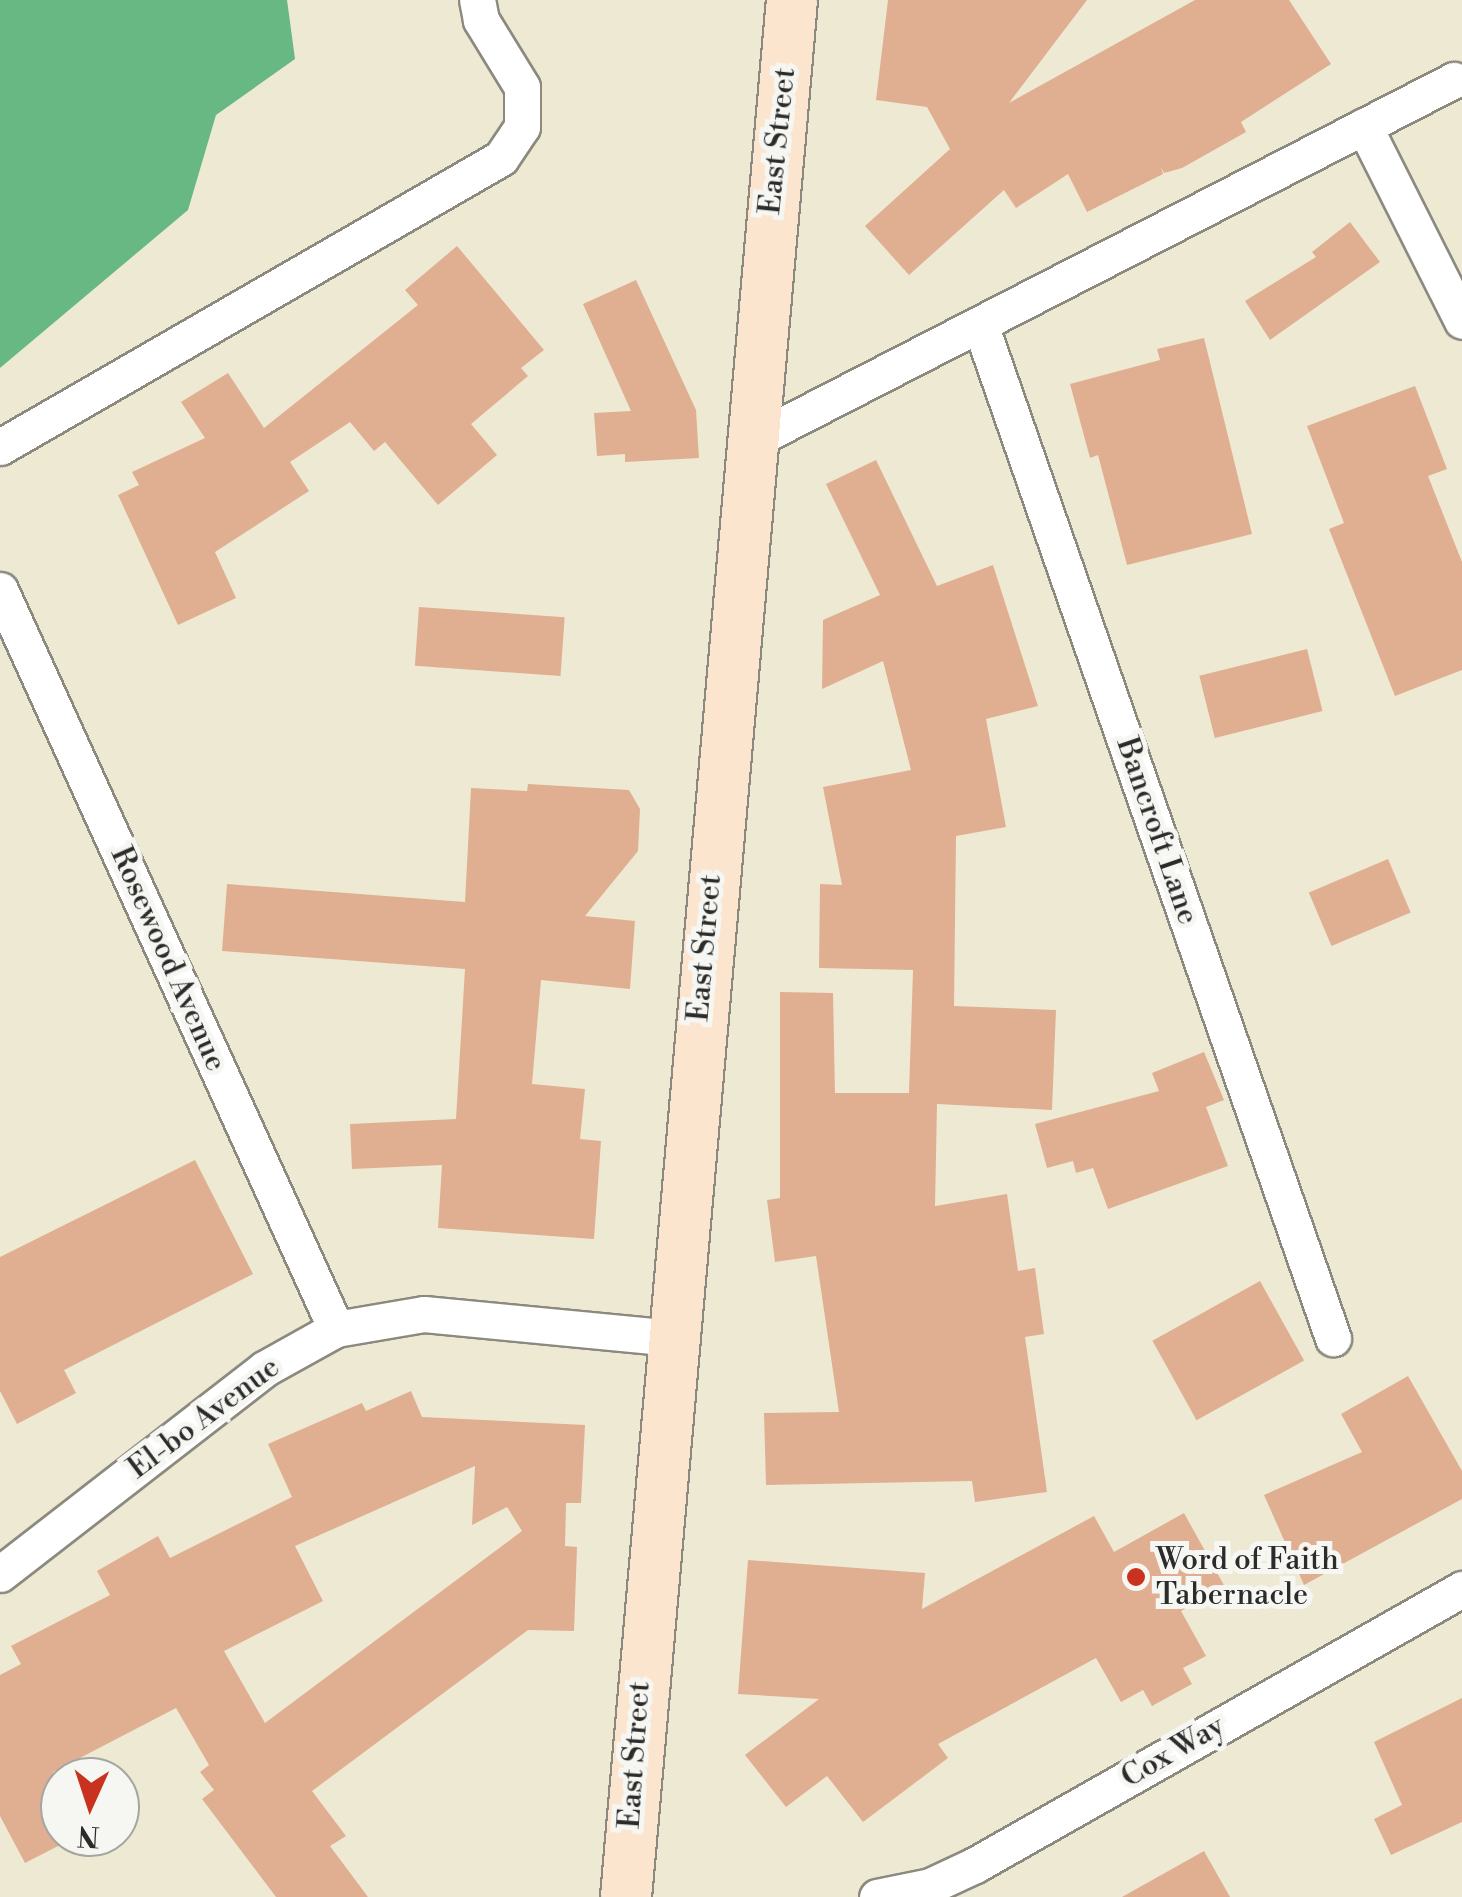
<!DOCTYPE html>
<style>
body{margin:0}
#map{position:relative;width:1462px;height:1897px;overflow:hidden;background:#eee9d3;font-family:"Libre Bodoni",serif}
div>[style]{position:absolute}
.forest>*{inset:0;background:#67b883}
.building>*{inset:0;background:#e0af91;transform-origin:0 0}
.roads{filter:drop-shadow(2px 0 #8c8a7f) drop-shadow(-2px 0 #8c8a7f) drop-shadow(0 2px #8c8a7f) drop-shadow(0 -2px #8c8a7f)}
.minor>*{height:35px;margin:-17.5px;padding:0 17.5px;transform-origin:17.5px;border-radius:17.5px;background:#fff}
.secondary>*{height:50px;margin:-25px;padding:0 25px;transform-origin:25px;border-radius:25px;background:#fbe5cf}
.dots>*{width:28px;height:28px;translate:-50% -50%;box-sizing:border-box;border:5px solid #f6f6f2;border-radius:50%}
span{translate:-50% -50%;white-space:nowrap;text-align:center;line-height:1.15;-webkit-text-stroke:10px #f6f6f2;paint-order:stroke}
.street-label{font-size:30px;color:#2b2b2b}
.poi-label{font-size:30px;color:#2b2b2b}
.left{translate:0 -50%;text-align:left}
.north{position:absolute;left:40px;top:1757px;width:100px;height:100px;box-sizing:border-box;background:#f6f6f2;border:2px solid #a5a5a2;border-radius:50%;rotate:183deg;font-size:28px;font-weight:700;line-height:40px;text-align:center;color:#2b2b2b}
.north::after{content:'';display:block;margin:auto;width:35px;height:45px;background:#c8321e;clip-path:polygon(50% 0,100% 100%,50% 72%,0 100%)}
</style>
<div id="map">
<div class="forest">
<i style="clip-path:polygon(0 0,287px 0,295px 59px,216px 115px,188px 210px,0 368px)"></i>
</div>
<div class="building">
<i style="clip-path:polygon(888px 0,1087px 0,1009px 103px,1195px 0,1289px 0,1331px 64px,1241px 122px,1246px 132px,1182px 168px,1164px 173px,1161px 167px,1163px 174px,1087px 212px,1068px 174px,1016px 208px,1004px 190px,909px 275px,865px 226px,950px 149px,927px 107px,876px 100px)"></i>
<i style="clip-path:polygon(1350px 222px,1380px 262px,1270px 340px,1245px 301px,1316px 257px,1312px 252px)"></i>
<i style="clip-path:polygon(457px 246px,544px 350px,521px 368px,528px 376px,471px 424px,497px 455px,438px 505px,385px 442px,374px 451px,350px 422px,290px 462px,309px 491px,215px 552px,236px 598px,178px 625px,118px 495px,139px 485px,132px 472px,205px 438px,181px 402px,228px 373px,264px 428px,418px 305px,405px 290px)"></i>
<i style="clip-path:polygon(636px 280px,696px 410px,699px 458px,625px 462px,625px 454px,597px 456px,594px 413px,631px 411px,583px 304px)"></i>
<i style="clip-path:polygon(1204px 338px,1252px 534px,1127px 565px,1098px 455px,1090px 458px,1070px 384px,1160px 360px,1157px 349px)"></i>
<i style="clip-path:polygon(1415px 386px,1447px 469px,1428px 476px,1462px 562px,1462px 670px,1395px 696px,1329px 529px,1344px 523px,1307px 426px)"></i>
<i style="clip-path:polygon(876px 460px,937px 586px,993px 565px,1038px 706px,986px 719px,1006px 827px,956px 836px,954px 1006px,1056px 1010px,1052px 1110px,937px 1104px,935px 1206px,1007px 1194px,1018px 1271px,1035px 1268px,1044px 1334px,1025px 1337px,1047px 1492px,975px 1502px,972px 1481px,766px 1485px,764px 1413px,839px 1412px,816px 1256px,775px 1262px,767px 1200px,780px 1198px,780px 992px,833px 993px,835px 1093px,909px 1093px,913px 970px,819px 968px,820px 884px,842px 885px,823px 787px,911px 770px,883px 661px,822px 689px,823px 620px,880px 595px,826px 484px)"></i>
<i style="left:419px;top:607px;width:146px;height:59px;rotate:4deg"></i>
<i style="left:1307px;top:649px;width:64px;height:111px;rotate:76deg"></i>
<i style="clip-path:polygon(528px 784px,629px 790px,640px 809px,638px 851px,585px 916px,635px 921px,630px 989px,541px 980px,532px 1084px,585px 1089px,580px 1139px,601px 1141px,594px 1239px,438px 1228px,442px 1165px,352px 1169px,350px 1124px,456px 1119px,465px 969px,222px 951px,227px 884px,465px 902px,471px 788px,527px 791px)"></i>
<i style="left:1388px;top:859px;width:58px;height:86px;rotate:67deg"></i>
<i style="clip-path:polygon(1204px 1052px,1224px 1100px,1206px 1107px,1228px 1166px,1108px 1209px,1093px 1168px,1076px 1173px,1073px 1161px,1047px 1168px,1035px 1124px,1159px 1091px,1152px 1073px)"></i>
<i style="clip-path:polygon(195px 1160px,253px 1274px,64px 1370px,76px 1393px,17px 1424px,0 1391px,0 1257px)"></i>
<i style="left:1260px;top:1281px;width:91px;height:123px;rotate:61deg"></i>
<i style="clip-path:polygon(1408px 1376px,1462px 1471px,1462px 1499px,1304px 1585px,1264px 1495px,1362px 1452px,1341px 1414px)"></i>
<i style="clip-path:polygon(evenodd,411px 1391px,422px 1417px,585px 1425px,581px 1503px,566px 1503px,565px 1546px,577px 1547px,574px 1631px,528px 1630px,312px 1791px,346px 1836px,330px 1846px,368px 1897px,276px 1897px,202px 1799px,214px 1790px,200px 1772px,209px 1765px,176px 1708px,53px 1772px,60px 1785px,60px 1845px,25px 1863px,0 1816px,0 1675px,21px 1664px,11px 1646px,110px 1595px,97px 1571px,158px 1536px,170px 1558px,292px 1497px,268px 1444px,362px 1403px,366px 1411px,411px 1391px,475px 1466px,472px 1525px,507px 1507px,522px 1531px,265px 1723px,224px 1651px,323px 1601px,295px 1546px,475px 1466px)"></i>
<i style="clip-path:polygon(1184px 1513px,1225px 1587px,1181px 1611px,1206px 1656px,1183px 1668px,1192px 1684px,1152px 1706px,1143px 1690px,1121px 1702px,1096px 1658px,938px 1744px,948px 1758px,863px 1822px,827px 1776px,786px 1807px,745px 1755px,819px 1699px,738px 1694px,748px 1560px,925px 1573px,922px 1609px,1094px 1516px,1114px 1552px)"></i>
<i style="clip-path:polygon(1462px 1698px,1462px 1822px,1391px 1855px,1374px 1819px,1402px 1805px,1374px 1742px)"></i>
<i style="clip-path:polygon(1204px 1851px,1230px 1897px,1122px 1897px)"></i>
</div>
<div class="roads">
<div class="minor">
<i style="left:1364px;top:126px;width:218px;rotate:63.3deg"></i>
<i style="left:980px;top:324px;width:1074px;rotate:70.81deg"></i>
<i style="left:748px;top:443px;width:794px;rotate:-27.21deg"></i>
<i style="left:0;top:447px;width:578px;rotate:-29.98deg"></i>
<i style="left:501px;top:158px;width:37px;rotate:-56deg"></i>
<i style="left:522px;top:127px;width:40px;rotate:-90deg"></i>
<i style="left:522px;top:87px;width:79px;rotate:-121.5deg"></i>
<i style="left:481px;top:20px;width:20px;rotate:-101deg"></i>
<i style="left:0;top:590px;width:812px;rotate:65.55deg"></i>
<i style="left:0;top:1574px;width:334px;rotate:-37.8deg"></i>
<i style="left:264px;top:1369px;width:82px;rotate:-29.1deg"></i>
<i style="left:336px;top:1329px;width:89px;rotate:-9.7deg"></i>
<i style="left:424px;top:1314px;width:248px;rotate:5.5deg"></i>
<i style="left:877px;top:1897px;width:54px;rotate:-11.7deg"></i>
<i style="left:930px;top:1886px;width:50px;rotate:-25deg"></i>
<i style="left:975px;top:1865px;width:560px;rotate:-29.54deg"></i>
</div>
<div class="secondary">
<i style="left:626px;top:1897px;width:1904px;rotate:-85deg"></i>
</div>
</div>
<div class="dots">
<i style="left:1136px;top:1577px;background:#c8321e"></i>
</div>
<div class="street-label">
<span style="left:778px;top:141px;rotate:-84deg">East Street</span>
<span style="left:1157px;top:831px;rotate:71deg">Bancroft Lane</span>
<span style="left:705px;top:948px;rotate:-85deg">East Street</span>
<span style="left:168px;top:959px;rotate:66deg">Rosewood Avenue</span>
<span style="left:204px;top:1418px;rotate:-37deg">El-bo Avenue</span>
<span style="left:1173px;top:1752px;rotate:-30deg">Cox Way</span>
<span style="left:635px;top:1755px;rotate:-86deg">East Street</span>
</div>
<div class="poi-label">
<span class="left" style="left:1156px;top:1577px">Word of Faith<br>Tabernacle</span>
</div>
<div class="north">N</div>
</div>
